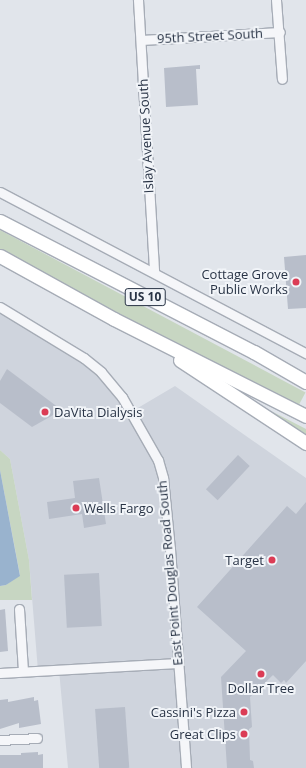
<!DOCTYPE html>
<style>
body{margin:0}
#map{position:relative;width:306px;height:768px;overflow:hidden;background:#e1e5eb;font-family:"Open Sans",sans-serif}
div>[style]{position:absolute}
.built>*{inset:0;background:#cfd4dd}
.green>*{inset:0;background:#c7d6c2;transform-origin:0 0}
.water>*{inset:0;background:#99b3ce}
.building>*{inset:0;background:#b8beca;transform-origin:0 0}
.roads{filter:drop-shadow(1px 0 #a6acb6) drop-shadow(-1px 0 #a6acb6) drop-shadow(0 1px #a6acb6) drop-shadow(0 -1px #a6acb6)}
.minor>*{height:9px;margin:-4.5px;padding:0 4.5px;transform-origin:4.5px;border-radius:4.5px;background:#f5f6f9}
.highway>*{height:13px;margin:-6.5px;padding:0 6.5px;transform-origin:6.5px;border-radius:6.5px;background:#fff}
.dots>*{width:11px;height:11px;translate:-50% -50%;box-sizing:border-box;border:2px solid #f1f4f8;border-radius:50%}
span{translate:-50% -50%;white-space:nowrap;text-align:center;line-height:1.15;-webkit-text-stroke:4px #f1f4f8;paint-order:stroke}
.shield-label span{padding:1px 3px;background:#f1f4f8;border:1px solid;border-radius:3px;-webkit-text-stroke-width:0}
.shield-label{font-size:12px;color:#283345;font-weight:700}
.street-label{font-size:13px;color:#283345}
.poi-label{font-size:13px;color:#283345}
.right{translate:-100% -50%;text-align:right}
.left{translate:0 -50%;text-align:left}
</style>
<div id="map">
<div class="built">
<i style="clip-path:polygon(0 307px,84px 358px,131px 412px,175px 386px,306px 478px,306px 768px,68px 768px,59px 670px,38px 671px,29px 560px,10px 459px,0 450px)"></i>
</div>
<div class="green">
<i style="left:0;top:230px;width:346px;height:18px;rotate:28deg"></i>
<i style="clip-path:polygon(271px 411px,306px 429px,306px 435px,271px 412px)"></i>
<i style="clip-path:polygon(0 450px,10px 459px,29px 560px,32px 600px,0 600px,0 586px,6px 585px,20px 575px,0 470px)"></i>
</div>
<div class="water">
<i style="clip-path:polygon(0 470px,20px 576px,6px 585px,0 586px)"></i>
</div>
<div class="building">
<i style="clip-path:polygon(200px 65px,200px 69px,196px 69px,198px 105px,166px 107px,164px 68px)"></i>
<i style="clip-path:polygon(306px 255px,306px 308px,288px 309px,284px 257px)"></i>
<i style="clip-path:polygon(7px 369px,59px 408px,55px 414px,32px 427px,0 403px,0 381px)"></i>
<i style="left:238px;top:455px;width:16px;height:47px;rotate:43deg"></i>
<i style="clip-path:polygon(99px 478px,106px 524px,84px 528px,82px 514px,49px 519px,47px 502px,75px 498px,73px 481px)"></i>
<i style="clip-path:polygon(306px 502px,306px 661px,286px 683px,284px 680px,281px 683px,273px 675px,250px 697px,252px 727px,249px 729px,250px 760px,253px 761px,254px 768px,227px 768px,221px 677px,246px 651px,197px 607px,287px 506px,296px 514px)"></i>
<i style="left:99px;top:573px;width:53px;height:35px;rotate:87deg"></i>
<i style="clip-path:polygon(5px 609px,8px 651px,0 652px,0 610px)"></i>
<i style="clip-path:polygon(34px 697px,34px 701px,38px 700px,41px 724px,19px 728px,19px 723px,0 729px,0 700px,8px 699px,8px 702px)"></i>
<i style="left:125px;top:707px;width:61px;height:30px;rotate:86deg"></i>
<i style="clip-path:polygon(38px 752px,38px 755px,43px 754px,43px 768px,0 768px,0 755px,21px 755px,21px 753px)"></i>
</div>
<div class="roads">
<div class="minor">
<i style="left:138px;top:0;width:272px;rotate:86.6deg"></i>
<i style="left:276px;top:0;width:79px;rotate:85.7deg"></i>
<i style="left:141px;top:40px;width:139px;rotate:-3.3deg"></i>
<i style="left:0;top:192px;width:346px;rotate:27.8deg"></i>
<i style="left:0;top:307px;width:98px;rotate:31.3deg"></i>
<i style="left:84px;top:358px;width:22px;rotate:39deg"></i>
<i style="left:101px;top:372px;width:33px;rotate:50deg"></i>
<i style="left:122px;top:397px;width:73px;rotate:60.3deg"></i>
<i style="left:158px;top:460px;width:19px;rotate:74deg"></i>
<i style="left:163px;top:478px;width:71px;rotate:84.4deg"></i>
<i style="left:170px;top:549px;width:220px;rotate:85.8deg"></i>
<i style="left:19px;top:609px;width:62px;rotate:86.3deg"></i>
<i style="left:0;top:673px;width:178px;rotate:-3.2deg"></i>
<i style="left:0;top:740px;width:37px;rotate:-3deg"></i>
</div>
<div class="highway">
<i style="left:0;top:221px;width:286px;rotate:27.3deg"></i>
<i style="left:254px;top:352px;width:60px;rotate:30deg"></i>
<i style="left:0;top:256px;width:130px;rotate:28.9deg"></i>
<i style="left:114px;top:319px;width:215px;rotate:26.8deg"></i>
<i style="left:180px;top:360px;width:151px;rotate:33.4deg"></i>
</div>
</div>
<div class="dots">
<i style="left:296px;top:282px;background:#db3c55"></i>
<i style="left:45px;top:412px;background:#db3c55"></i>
<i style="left:76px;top:508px;background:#db3c55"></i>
<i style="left:272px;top:560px;background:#db3c55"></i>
<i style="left:261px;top:674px;background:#db3c55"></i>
<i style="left:244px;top:712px;background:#db3c55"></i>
<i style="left:244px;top:734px;background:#db3c55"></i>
</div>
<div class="shield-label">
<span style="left:145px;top:297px">US 10</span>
</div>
<div class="street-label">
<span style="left:210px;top:36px;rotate:-3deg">95th Street South</span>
<span style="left:146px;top:136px;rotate:-93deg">Islay Avenue South</span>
<span style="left:170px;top:573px;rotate:-95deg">East Point Douglas Road South</span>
</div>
<div class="poi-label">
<span class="right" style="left:288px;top:282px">Cottage Grove<br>Public Works</span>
<span class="left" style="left:54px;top:412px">DaVita Dialysis</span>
<span class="left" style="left:84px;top:508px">Wells Fargo</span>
<span class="right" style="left:264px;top:560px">Target</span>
<span style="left:261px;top:688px">Dollar Tree</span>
<span class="right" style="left:236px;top:712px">Cassini's Pizza</span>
<span class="right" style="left:236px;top:734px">Great Clips</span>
</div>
</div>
